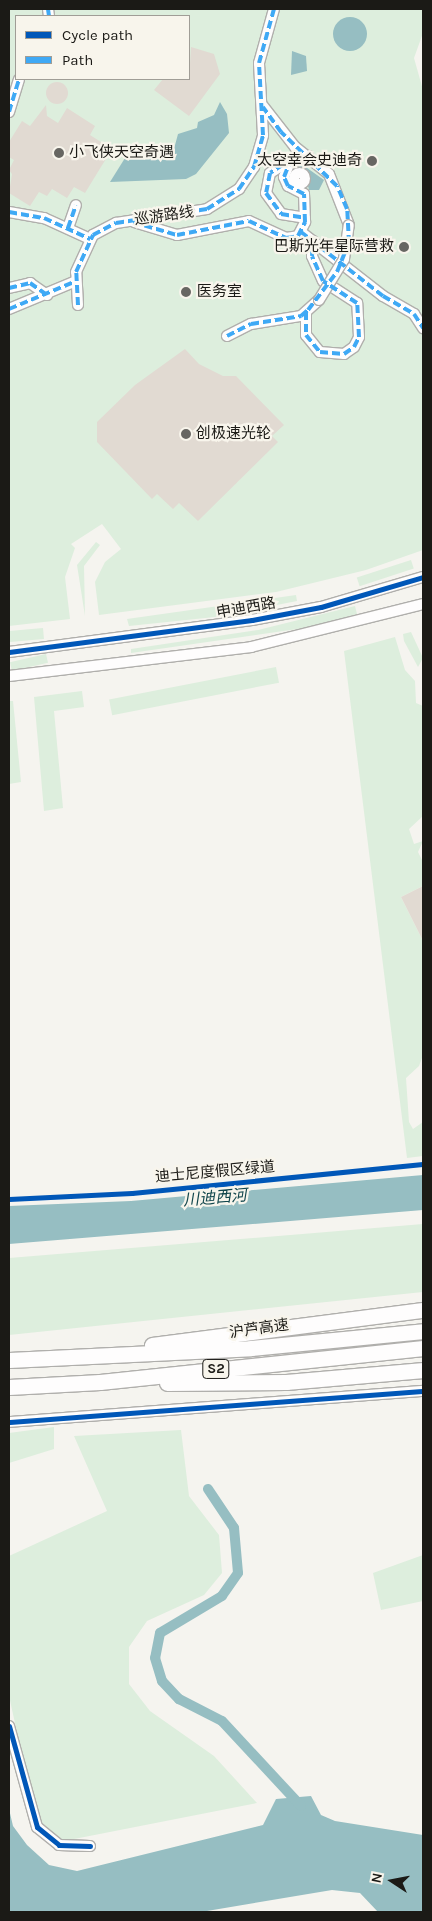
<!DOCTYPE html>
<meta charset="utf-8">
<style>
body{margin:0}
#map{position:relative;width:432px;height:1921px;overflow:hidden;background:#f5f4ef;font-family:Karla,"Noto Sans SC",sans-serif}
div>[style]{position:absolute}
.green>*{inset:0;background:#ded;transform-origin:0 0}
.water>*{inset:0;background:#96bec2}
.round{border-radius:50%}
.canal>*{height:10px;margin:-5px;padding:0 5px;transform-origin:5px;border-radius:5px;background:#96bec2}
.building>*{inset:0;background:#e1dad2}
.roads{filter:drop-shadow(1px 0 #b0afac) drop-shadow(-1px 0 #b0afac) drop-shadow(0 1px #b0afac) drop-shadow(0 -1px #b0afac)}
.minor>*{height:10px;margin:-5px;padding:0 5px;transform-origin:5px;border-radius:5px;background:#fefdfd}
.minor>.ring{margin:-5px;padding:0;box-sizing:content-box;background:none;border:10px solid #fefdfd;border-radius:50%}
.highway>*{height:15px;margin:-7.5px;padding:0 7.5px;transform-origin:7.5px;border-radius:7.5px;background:#fefdfd}
.bridges{filter:drop-shadow(1px 0 #b0afac) drop-shadow(-1px 0 #b0afac) drop-shadow(0 1px #b0afac) drop-shadow(0 -1px #b0afac)}
.minor-bridge>*{height:10px;margin:-5px;padding:0 5px;transform-origin:5px;border-radius:5px;background:#fefdfd}
.quiet>*{height:4px;margin-top:-2px;transform-origin:0;background:repeating-linear-gradient(90deg,#3fa9f5 0 8px,transparent 0 12px)}
.cycleway>*{height:5px;margin:-2.5px;padding:0 2.5px;transform-origin:2.5px;border-radius:2.5px;background:#0057b8}
.dots>*{width:14px;height:14px;translate:-50% -50%;box-sizing:border-box;border:2px solid #f8f5ec;border-radius:50%}
span{translate:-50% -50%;white-space:nowrap;text-align:center;line-height:1.15;-webkit-text-stroke:4.5px #f8f5ec;paint-order:stroke}
.shield-label span{padding:1px 4px;background:#f8f5ec;border:1px solid;border-radius:4px;-webkit-text-stroke-width:0}
.shield-label{font-size:14px;color:#1b1a16;font-weight:700}
.poi-label{font-size:15px;color:#1b1a16}
.left{translate:0 -50%;text-align:left}
.right{translate:-100% -50%;text-align:right}
.street-label{font-size:15px;color:#1b1a16}
.water-label{font-size:16px;color:#11464c;font-style:italic}
.frame{position:absolute;inset:0;border:10px solid #1b1a16;pointer-events:none}
.legend{position:absolute;left:15px;top:15px;width:175px;height:65px;box-sizing:border-box;background:#f8f5ec;border:1px solid #a09d96;margin:0;padding:6px 9px;list-style:none;font-size:15px;color:#1b1a16}
.legend li{display:flex;align-items:center;gap:10px;height:25px}
.legend b{width:25px;border:1px solid #a09d96}
.north{position:absolute;left:367px;top:1856px;width:50px;height:50px;-webkit-text-stroke:4px #f8f5ec;paint-order:stroke;rotate:281deg;font-size:14px;font-weight:700;line-height:20px;text-align:center;color:#1b1a16}
.north::after{content:'';display:block;margin:auto;width:18px;height:22px;background:#1b1a16;clip-path:polygon(50% 0,100% 100%,50% 72%,0 100%)}
</style>
<div id="map">
<div class="green">
<i style="clip-path:polygon(evenodd,9px 9px,423px 9px,423px 33px,414px 58px,423px 90px,423px 550px,366px 570px,276px 592px,99px 615px,95px 582px,105px 562px,121px 549px,102px 524px,71px 544px,75px 548px,65px 577px,70px 619px,9px 626px,9px 9px,16px 16px,189px 16px,189px 79px,16px 79px,16px 16px)"></i>
<i style="clip-path:polygon(96px 542px,100px 545px,84px 566px,85px 616px,77px 565px)"></i>
<i style="left:411px;top:560px;width:9px;height:57px;rotate:72deg"></i>
<i style="clip-path:polygon(296px 595px,297px 601px,215px 617px,129px 626px,127px 619px)"></i>
<i style="clip-path:polygon(355px 606px,357px 614px,318px 626px,131px 653px,131px 649px,258px 630px)"></i>
<i style="left:43px;top:628px;width:11px;height:34px;rotate:85deg"></i>
<i style="clip-path:polygon(411px 632px,423px 658px,418px 667px,404px 641px,403px 634px)"></i>
<i style="clip-path:polygon(395px 637px,405px 670px,415px 681px,416px 703px,423px 706px,423px 816px,409px 829px,414px 844px,423px 841px,418px 852px,423px 862px,423px 886px,401px 897px,423px 941px,423px 1055px,419px 1066px,406px 1078px,409px 1122px,413px 1129px,423px 1122px,423px 1156px,407px 1158px,344px 651px)"></i>
<i style="left:46px;top:654px;width:9px;height:37px;rotate:77deg"></i>
<i style="left:276px;top:667px;width:16px;height:170px;rotate:79deg"></i>
<i style="clip-path:polygon(82px 691px,84px 707px,54px 711px,63px 808px,44px 811px,34px 697px)"></i>
<i style="clip-path:polygon(9px 701px,13px 701px,21px 782px,9px 784px)"></i>
<i style="clip-path:polygon(423px 1224px,423px 1292px,9px 1335px,9px 1258px)"></i>
<i style="clip-path:polygon(54px 1427px,54px 1449px,9px 1463px,9px 1433px)"></i>
<i style="clip-path:polygon(181px 1430px,189px 1496px,219px 1535px,222px 1573px,204px 1595px,147px 1621px,129px 1647px,129px 1684px,150px 1711px,214px 1756px,257px 1803px,64px 1841px,45px 1830px,35px 1814px,9px 1696px,9px 1556px,107px 1511px,74px 1436px)"></i>
<i style="clip-path:polygon(423px 1555px,423px 1601px,381px 1610px,373px 1573px)"></i>
</div>
<div class="water">
<i class="round" style="left:333px;top:17px;width:34px;height:34px"></i>
<i style="clip-path:polygon(292px 51px,306px 56px,307px 71px,291px 75px)"></i>
<i style="clip-path:polygon(220px 102px,227px 114px,229px 133px,196px 174px,186px 179px,110px 182px,125px 158px,171px 160px,178px 134px,197px 128px,198px 122px,214px 115px)"></i>
<i style="clip-path:polygon(300px 163px,324px 180px,319px 190px,309px 190px,304px 170px,294px 172px,297px 188px,292px 186px,288px 171px)"></i>
<i style="clip-path:polygon(423px 1175px,423px 1210px,9px 1244px,9px 1206px,131px 1201px)"></i>
<i style="clip-path:polygon(311px 1796px,321px 1815px,335px 1821px,423px 1835px,423px 1912px,378px 1912px,360px 1893px,332px 1890px,201px 1912px,9px 1912px,9px 1809px,13px 1826px,27px 1845px,49px 1865px,77px 1871px,263px 1825px,276px 1799px)"></i>
</div>
<div class="canal">
<i style="left:208px;top:1489px;width:47px;rotate:56.3deg"></i>
<i style="left:234px;top:1528px;width:45px;rotate:84.9deg"></i>
<i style="left:238px;top:1573px;width:28px;rotate:125deg"></i>
<i style="left:222px;top:1596px;width:72px;rotate:149.2deg"></i>
<i style="left:160px;top:1633px;width:25px;rotate:101deg"></i>
<i style="left:155px;top:1658px;width:24px;rotate:73deg"></i>
<i style="left:162px;top:1681px;width:25px;rotate:47deg"></i>
<i style="left:179px;top:1699px;width:48px;rotate:27.1deg"></i>
<i style="left:222px;top:1721px;width:116px;rotate:47.1deg"></i>
</div>
<div class="building">
<i style="clip-path:polygon(191px 47px,214px 54px,220px 74px,189px 116px,154px 90px,163px 79px,189px 79px)"></i>
<i class="round" style="left:46px;top:82px;width:22px;height:22px"></i>
<i style="clip-path:polygon(46px 105px,47px 116px,58px 123px,67px 108px,95px 126px,90px 135px,112px 149px,85px 193px,74px 187px,67px 198px,52px 189px,47px 196px,39px 192px,30px 206px,9px 193px,12px 174px,9px 170px,14px 160px,9px 157px,9px 142px,22px 121px,30px 126px)"></i>
<i style="clip-path:polygon(185px 349px,199px 364px,223px 376px,236px 376px,284px 425px,272px 436px,278px 442px,198px 521px,179px 503px,173px 509px,157px 494px,152px 499px,97px 442px,97px 422px,135px 385px)"></i>
<i style="clip-path:polygon(423px 886px,423px 941px,401px 897px)"></i>
</div>
<div class="roads">
<div class="minor">
<i style="left:48px;top:9px;width:7px;rotate:82deg"></i>
<i style="left:263px;top:106px;width:52px;rotate:52deg"></i>
<i style="left:295px;top:147px;width:43px;rotate:38.5deg"></i>
<i style="left:329px;top:174px;width:55px;rotate:68.6deg"></i>
<i style="left:9px;top:112px;width:34px;rotate:-73deg"></i>
<i style="left:295px;top:157px;width:30px;rotate:147deg"></i>
<i style="left:270px;top:173px;width:20px;rotate:101deg"></i>
<i style="left:266px;top:193px;width:26px;rotate:54deg"></i>
<i style="left:281px;top:214px;width:24px;rotate:9deg"></i>
<i class="ring" style="left:293.5px;top:172.5px;width:1px;height:1px"></i>
<i style="left:9px;top:212px;width:36px;rotate:10deg"></i>
<i style="left:44px;top:218px;width:51px;rotate:24.5deg"></i>
<i style="left:134px;top:222px;width:45px;rotate:16.8deg"></i>
<i style="left:177px;top:235px;width:73px;rotate:-11deg"></i>
<i style="left:249px;top:221px;width:41px;rotate:24.7deg"></i>
<i style="left:286px;top:238px;width:12px;rotate:-9deg"></i>
<i style="left:298px;top:236px;width:16px;rotate:-63deg"></i>
<i style="left:305px;top:222px;width:28px;rotate:-92deg"></i>
<i style="left:304px;top:194px;width:18px;rotate:-153deg"></i>
<i style="left:288px;top:186px;width:10px;rotate:-114deg"></i>
<i style="left:284px;top:177px;width:14px;rotate:-69deg"></i>
<i style="left:289px;top:164px;width:21px;rotate:-23deg"></i>
<i style="left:68px;top:228px;width:24px;rotate:-71deg"></i>
<i style="left:301px;top:232px;width:104px;rotate:38deg"></i>
<i style="left:383px;top:296px;width:36px;rotate:30deg"></i>
<i style="left:414px;top:314px;width:17px;rotate:57deg"></i>
<i style="left:9px;top:288px;width:22px;rotate:-13deg"></i>
<i style="left:30px;top:283px;width:21px;rotate:35deg"></i>
<i style="left:78px;top:305px;width:33px;rotate:-93deg"></i>
<i style="left:76px;top:272px;width:41px;rotate:-65.3deg"></i>
<i style="left:93px;top:235px;width:26px;rotate:-28deg"></i>
<i style="left:116px;top:223px;width:92px;rotate:-8.7deg"></i>
<i style="left:207px;top:209px;width:38px;rotate:-32deg"></i>
<i style="left:239px;top:189px;width:27px;rotate:-56deg"></i>
<i style="left:254px;top:167px;width:33px;rotate:-74deg"></i>
<i style="left:263px;top:135px;width:72px;rotate:-93.2deg"></i>
<i style="left:259px;top:63px;width:56px;rotate:-74.5deg"></i>
<i style="left:9px;top:309px;width:70px;rotate:-22.6deg"></i>
<i style="left:306px;top:312px;width:23px;rotate:90deg"></i>
<i style="left:306px;top:335px;width:22px;rotate:51deg"></i>
<i style="left:320px;top:352px;width:24px;rotate:5deg"></i>
<i style="left:344px;top:354px;width:12px;rotate:-35deg"></i>
<i style="left:354px;top:347px;width:11px;rotate:-63deg"></i>
<i style="left:359px;top:337px;width:34px;rotate:-93deg"></i>
<i style="left:357px;top:303px;width:40px;rotate:-147.1deg"></i>
<i style="left:323px;top:281px;width:27px;rotate:-114deg"></i>
<i style="left:312px;top:256px;width:15px;rotate:-86deg"></i>
<i style="left:227px;top:336px;width:27px;rotate:-27deg"></i>
<i style="left:251px;top:324px;width:51px;rotate:-9.1deg"></i>
<i style="left:301px;top:316px;width:24px;rotate:-42deg"></i>
<i style="left:9px;top:652px;width:245px;rotate:-7.5deg"></i>
<i style="left:252px;top:620px;width:70px;rotate:-10.7deg"></i>
<i style="left:321px;top:607px;width:106px;rotate:-16.4deg"></i>
<i style="left:9px;top:676px;width:244px;rotate:-6.8deg"></i>
<i style="left:251px;top:647px;width:177px;rotate:-14deg"></i>
<i style="left:9px;top:1422px;width:415px;rotate:-4.3deg"></i>
<i style="left:9px;top:1726px;width:105px;rotate:74.5deg"></i>
<i style="left:37px;top:1827px;width:28px;rotate:39deg"></i>
<i style="left:59px;top:1845px;width:31px;rotate:2deg"></i>
</div>
<div class="highway">
<i style="left:152px;top:1345px;width:273px;rotate:-7.4deg"></i>
<i style="left:9px;top:1360px;width:242px;rotate:-2.8deg"></i>
<i style="left:251px;top:1348px;width:173px;rotate:-5.6deg"></i>
<i style="left:167px;top:1383px;width:119px;rotate:-0.5deg"></i>
<i style="left:286px;top:1382px;width:138px;rotate:-5deg"></i>
<i style="left:9px;top:1387px;width:91px;rotate:-3.1deg"></i>
<i style="left:100px;top:1382px;width:325px;rotate:-6deg"></i>
</div>
</div>
<div class="bridges">
<div class="minor-bridge">
<i style="left:319px;top:300px;width:48px;rotate:-58.6deg"></i>
<i style="left:344px;top:259px;width:34px;rotate:-82deg"></i>
</div>
</div>
<div class="quiet">
<i style="left:48px;top:9px;width:7px;rotate:82deg"></i>
<i style="left:9px;top:112px;width:34px;rotate:-73deg"></i>
<i style="left:293px;top:158px;width:27px;rotate:147deg"></i>
<i style="left:270px;top:173px;width:20px;rotate:101deg"></i>
<i style="left:266px;top:193px;width:26px;rotate:54deg"></i>
<i style="left:281px;top:214px;width:24px;rotate:9deg"></i>
<i style="left:9px;top:212px;width:36px;rotate:10deg"></i>
<i style="left:44px;top:218px;width:51px;rotate:24.5deg"></i>
<i style="left:133px;top:222px;width:46px;rotate:16.5deg"></i>
<i style="left:177px;top:235px;width:73px;rotate:-11deg"></i>
<i style="left:249px;top:221px;width:41px;rotate:24.7deg"></i>
<i style="left:286px;top:238px;width:12px;rotate:-9deg"></i>
<i style="left:298px;top:236px;width:16px;rotate:-63deg"></i>
<i style="left:305px;top:222px;width:28px;rotate:-92deg"></i>
<i style="left:304px;top:194px;width:18px;rotate:-153deg"></i>
<i style="left:288px;top:186px;width:10px;rotate:-114deg"></i>
<i style="left:284px;top:177px;width:14px;rotate:-69deg"></i>
<i style="left:289px;top:164px;width:21px;rotate:-23deg"></i>
<i style="left:68px;top:228px;width:24px;rotate:-71deg"></i>
<i style="left:301px;top:232px;width:104px;rotate:38deg"></i>
<i style="left:383px;top:296px;width:36px;rotate:30deg"></i>
<i style="left:414px;top:314px;width:17px;rotate:57deg"></i>
<i style="left:9px;top:288px;width:22px;rotate:-13deg"></i>
<i style="left:30px;top:283px;width:21px;rotate:35deg"></i>
<i style="left:78px;top:305px;width:33px;rotate:-93deg"></i>
<i style="left:76px;top:272px;width:41px;rotate:-65.3deg"></i>
<i style="left:93px;top:235px;width:26px;rotate:-28deg"></i>
<i style="left:116px;top:223px;width:92px;rotate:-8.7deg"></i>
<i style="left:207px;top:209px;width:38px;rotate:-32deg"></i>
<i style="left:239px;top:189px;width:27px;rotate:-56deg"></i>
<i style="left:254px;top:167px;width:33px;rotate:-74deg"></i>
<i style="left:263px;top:135px;width:72px;rotate:-93.2deg"></i>
<i style="left:259px;top:63px;width:56px;rotate:-74.5deg"></i>
<i style="left:9px;top:309px;width:70px;rotate:-22.6deg"></i>
<i style="left:306px;top:312px;width:23px;rotate:90deg"></i>
<i style="left:306px;top:335px;width:22px;rotate:51deg"></i>
<i style="left:320px;top:352px;width:24px;rotate:5deg"></i>
<i style="left:344px;top:354px;width:12px;rotate:-35deg"></i>
<i style="left:354px;top:347px;width:11px;rotate:-63deg"></i>
<i style="left:359px;top:337px;width:34px;rotate:-93deg"></i>
<i style="left:357px;top:303px;width:40px;rotate:-147.1deg"></i>
<i style="left:323px;top:281px;width:27px;rotate:-114deg"></i>
<i style="left:312px;top:256px;width:15px;rotate:-86deg"></i>
<i style="left:227px;top:336px;width:27px;rotate:-27deg"></i>
<i style="left:251px;top:324px;width:51px;rotate:-9.1deg"></i>
<i style="left:301px;top:316px;width:9px;rotate:-41deg"></i>
<i style="left:308px;top:310px;width:48px;rotate:-52.7deg"></i>
<i style="left:337px;top:272px;width:31px;rotate:-68deg"></i>
<i style="left:349px;top:243px;width:34px;rotate:-93deg"></i>
<i style="left:347px;top:209px;width:25px;rotate:-113deg"></i>
<i style="left:337px;top:186px;width:78px;rotate:-136deg"></i>
<i style="left:281px;top:132px;width:31px;rotate:-126deg"></i>
</div>
<div class="cycleway">
<i style="left:9px;top:652px;width:245px;rotate:-7.5deg"></i>
<i style="left:252px;top:620px;width:70px;rotate:-10.7deg"></i>
<i style="left:321px;top:607px;width:106px;rotate:-16.4deg"></i>
<i style="left:9px;top:1199px;width:123px;rotate:-2.8deg"></i>
<i style="left:132px;top:1193px;width:292px;rotate:-5.7deg"></i>
<i style="left:9px;top:1422px;width:415px;rotate:-4.3deg"></i>
<i style="left:9px;top:1726px;width:105px;rotate:74.5deg"></i>
<i style="left:37px;top:1827px;width:28px;rotate:39deg"></i>
<i style="left:59px;top:1845px;width:31px;rotate:2deg"></i>
</div>
<div class="dots">
<i style="left:59px;top:153px;background:#676662"></i>
<i style="left:372px;top:161px;background:#676662"></i>
<i style="left:404px;top:247px;background:#676662"></i>
<i style="left:186px;top:292px;background:#676662"></i>
<i style="left:186px;top:434px;background:#676662"></i>
</div>
<div class="shield-label">
<span style="left:216px;top:1369px">S2</span>
</div>
<div class="poi-label">
<span class="left" style="left:69px;top:153px">小飞侠天空奇遇</span>
<span class="right" style="left:362px;top:161px">太空幸会史迪奇</span>
<span class="right" style="left:394px;top:247px">巴斯光年星际营救</span>
<span class="left" style="left:197px;top:292px">医务室</span>
<span class="left" style="left:196px;top:434px">创极速光轮</span>
</div>
<div class="street-label">
<span style="left:164px;top:216px;rotate:-8deg">巡游路线</span>
<span style="left:246px;top:608px;rotate:-10deg">申迪西路</span>
<span style="left:215px;top:1172px;rotate:-5deg">迪士尼度假区绿道</span>
<span style="left:259px;top:1329px;rotate:-8deg">沪芦高速</span>
</div>
<div class="water-label">
<span style="left:215px;top:1198px;rotate:-5deg">川迪西河</span>
</div>
<div class="frame"></div>
<ul class="legend">
<li><b style="height:6px;background:#0057b8"></b>Cycle path</li>
<li><b style="height:6px;background:#3fa9f5"></b>Path</li>
</ul>
<div class="north">N</div>
</div>
